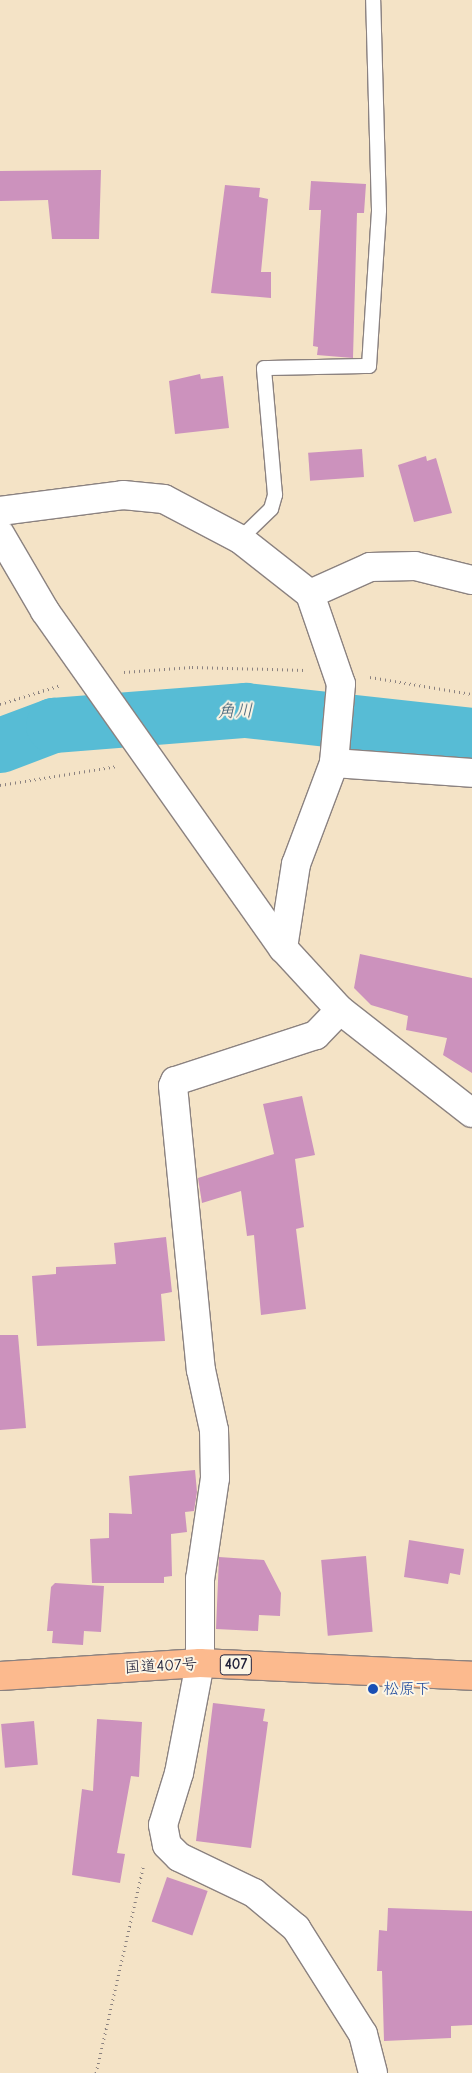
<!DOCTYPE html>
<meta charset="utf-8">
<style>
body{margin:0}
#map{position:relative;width:472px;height:2073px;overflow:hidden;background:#f4e3c6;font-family:"Comic Neue","Klee One",sans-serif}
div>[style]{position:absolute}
.river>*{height:55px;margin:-27.5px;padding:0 27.5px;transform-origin:27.5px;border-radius:27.5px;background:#57bcd5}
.building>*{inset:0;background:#cc92bd;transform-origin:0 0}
.path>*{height:3px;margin-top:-1.5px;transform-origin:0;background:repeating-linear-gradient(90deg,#8b8280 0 1px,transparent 0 5px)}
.roads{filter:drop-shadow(1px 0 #8b8280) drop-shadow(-1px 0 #8b8280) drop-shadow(0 1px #8b8280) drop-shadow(0 -1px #8b8280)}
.service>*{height:14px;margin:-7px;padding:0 7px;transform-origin:7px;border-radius:7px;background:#fff}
.minor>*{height:28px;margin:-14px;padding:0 14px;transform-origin:14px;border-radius:14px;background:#fff}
.tertiary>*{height:28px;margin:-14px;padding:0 14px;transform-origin:14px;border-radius:14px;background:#fff}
.trunk>*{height:28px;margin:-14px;padding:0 14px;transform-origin:14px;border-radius:14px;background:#fcba8e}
.dots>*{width:14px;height:14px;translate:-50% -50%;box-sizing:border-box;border:2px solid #fcf5e5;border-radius:50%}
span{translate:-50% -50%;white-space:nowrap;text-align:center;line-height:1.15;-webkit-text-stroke:4px #fcf5e5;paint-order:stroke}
.shield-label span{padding:1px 4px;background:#fcf5e5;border:1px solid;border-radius:4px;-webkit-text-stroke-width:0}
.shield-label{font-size:15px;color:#22223b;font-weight:700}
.street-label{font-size:16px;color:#22223b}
.transit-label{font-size:16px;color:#164399}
.left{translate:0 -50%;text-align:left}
.water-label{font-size:18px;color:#355871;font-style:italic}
</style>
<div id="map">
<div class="river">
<i style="left:0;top:745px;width:57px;rotate:-20.7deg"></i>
<i style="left:53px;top:725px;width:193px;rotate:-4.5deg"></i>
<i style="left:245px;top:710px;width:228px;rotate:6.3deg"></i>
</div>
<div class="building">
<i style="clip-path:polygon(101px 170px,99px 239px,52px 239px,48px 200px,0 201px,0 171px)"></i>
<i style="clip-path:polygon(311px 181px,366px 184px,364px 213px,357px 213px,353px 358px,317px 355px,318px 347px,313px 346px,321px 210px,309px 210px)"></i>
<i style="clip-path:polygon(225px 185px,260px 188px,259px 197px,268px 199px,261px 272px,271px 272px,271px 298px,211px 293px)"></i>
<i style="clip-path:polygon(200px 374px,201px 379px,223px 376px,229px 428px,175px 434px,169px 381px)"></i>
<i style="left:362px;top:449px;width:28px;height:54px;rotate:86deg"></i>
<i style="clip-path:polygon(426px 456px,427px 461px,436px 458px,452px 513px,414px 522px,398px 465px)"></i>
<i style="clip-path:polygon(360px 954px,472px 978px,472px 1073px,443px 1055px,447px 1038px,406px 1030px,408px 1016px,371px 1005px,354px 988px)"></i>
<i style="clip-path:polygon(302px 1096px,315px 1155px,295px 1159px,304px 1227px,296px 1229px,306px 1309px,261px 1315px,254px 1235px,247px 1236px,241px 1191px,202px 1203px,198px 1178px,274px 1154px,263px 1104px)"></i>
<i style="clip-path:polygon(166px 1237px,172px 1292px,161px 1294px,165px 1341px,37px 1346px,32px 1276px,56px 1274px,56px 1267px,116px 1264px,114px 1243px)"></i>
<i style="clip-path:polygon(0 1335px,18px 1335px,26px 1428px,0 1430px)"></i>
<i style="clip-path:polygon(195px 1470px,197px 1492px,194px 1511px,185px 1512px,187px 1532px,171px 1534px,172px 1576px,164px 1577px,164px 1583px,92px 1583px,90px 1539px,109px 1538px,109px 1513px,132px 1514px,129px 1476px)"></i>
<i style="clip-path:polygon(409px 1540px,464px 1549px,460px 1575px,450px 1573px,448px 1584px,404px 1577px)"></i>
<i style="left:366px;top:1556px;width:76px;height:45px;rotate:85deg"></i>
<i style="clip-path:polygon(219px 1557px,264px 1560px,281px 1593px,280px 1616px,259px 1615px,258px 1631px,216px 1629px)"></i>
<i style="clip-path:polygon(55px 1583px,104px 1586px,101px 1632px,84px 1631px,83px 1645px,52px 1643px,53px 1631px,47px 1631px,51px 1587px)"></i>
<i style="clip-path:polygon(213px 1703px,265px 1709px,263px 1721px,268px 1722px,251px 1848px,196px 1841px)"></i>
<i style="clip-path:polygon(97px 1719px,142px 1722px,139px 1777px,131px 1776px,117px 1853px,125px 1854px,120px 1883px,72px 1875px,82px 1789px,93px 1791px)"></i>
<i style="left:34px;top:1721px;width:44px;height:33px;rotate:85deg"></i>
<i style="left:167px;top:1877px;width:43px;height:47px;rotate:19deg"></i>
<i style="clip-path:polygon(388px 1908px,472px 1911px,472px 2025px,451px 2026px,451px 2038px,384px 2041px,382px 1971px,377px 1971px,379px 1930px,387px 1931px)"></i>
</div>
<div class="path">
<i style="left:124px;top:672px;width:68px;rotate:-4.2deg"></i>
<i style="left:192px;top:667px;width:113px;rotate:1.5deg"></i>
<i style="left:370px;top:677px;width:103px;rotate:9.5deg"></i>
<i style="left:0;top:704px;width:64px;rotate:-17.3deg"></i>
<i style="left:0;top:785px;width:119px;rotate:-9.2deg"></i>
<i style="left:96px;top:2073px;width:214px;rotate:-77.1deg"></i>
</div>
<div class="roads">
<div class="service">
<i style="left:240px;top:539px;width:43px;rotate:-44.1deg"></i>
<i style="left:271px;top:509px;width:15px;rotate:-74deg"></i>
<i style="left:275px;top:495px;width:127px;rotate:-95deg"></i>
<i style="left:264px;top:368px;width:105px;rotate:-1.1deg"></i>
<i style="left:369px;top:366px;width:156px;rotate:-86.3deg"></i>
<i style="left:379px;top:210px;width:210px;rotate:-91.6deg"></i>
</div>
<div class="minor">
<i style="left:0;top:511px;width:124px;rotate:-7.4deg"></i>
<i style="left:123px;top:495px;width:41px;rotate:5.6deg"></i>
<i style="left:164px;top:499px;width:86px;rotate:27.8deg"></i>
<i style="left:240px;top:539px;width:89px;rotate:38.2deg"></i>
<i style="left:310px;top:594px;width:95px;rotate:71deg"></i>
<i style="left:341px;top:684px;width:79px;rotate:95.1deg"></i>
<i style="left:334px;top:763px;width:108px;rotate:110.6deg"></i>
<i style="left:296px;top:864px;width:85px;rotate:98.8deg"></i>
<i style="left:310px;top:594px;width:66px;rotate:-24.2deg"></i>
<i style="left:370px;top:567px;width:45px;rotate:-1.3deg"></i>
<i style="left:415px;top:566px;width:59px;rotate:13.8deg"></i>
<i style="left:334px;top:763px;width:138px;rotate:4.1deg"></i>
<i style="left:340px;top:1010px;width:35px;rotate:134deg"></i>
<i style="left:316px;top:1035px;width:148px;rotate:161.9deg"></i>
<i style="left:175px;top:1081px;width:5px;rotate:112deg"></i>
<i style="left:173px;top:1086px;width:285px;rotate:84.4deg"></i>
<i style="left:201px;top:1370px;width:61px;rotate:77.8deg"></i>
<i style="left:214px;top:1430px;width:48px;rotate:88.8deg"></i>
<i style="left:215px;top:1478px;width:102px;rotate:98.4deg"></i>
<i style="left:200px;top:1579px;width:84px;rotate:90deg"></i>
<i style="left:200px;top:1663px;width:112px;rotate:100.8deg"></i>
<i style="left:179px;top:1773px;width:54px;rotate:107.1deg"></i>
<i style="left:163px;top:1825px;width:20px;rotate:79deg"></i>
<i style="left:167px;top:1845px;width:17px;rotate:45deg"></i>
<i style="left:179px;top:1857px;width:83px;rotate:25.6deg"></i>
<i style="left:254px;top:1893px;width:55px;rotate:39.8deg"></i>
<i style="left:296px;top:1928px;width:125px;rotate:57.7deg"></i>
<i style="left:363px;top:2034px;width:40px;rotate:75.6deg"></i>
</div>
<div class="tertiary">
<i style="left:0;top:534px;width:89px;rotate:59.7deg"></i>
<i style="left:45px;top:611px;width:413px;rotate:54.8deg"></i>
<i style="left:283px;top:948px;width:84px;rotate:47.4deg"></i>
<i style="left:340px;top:1010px;width:167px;rotate:38deg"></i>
</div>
<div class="trunk">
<i style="left:0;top:1676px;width:200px;rotate:-3.7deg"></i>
<i style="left:200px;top:1663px;width:272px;rotate:2.7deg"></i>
</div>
</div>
<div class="dots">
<i style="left:373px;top:1689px;background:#1a4fb4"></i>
</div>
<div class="shield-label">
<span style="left:236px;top:1665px">407</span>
</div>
<div class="street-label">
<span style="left:161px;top:1666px;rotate:-3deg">国道407号</span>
</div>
<div class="transit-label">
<span class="left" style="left:383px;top:1689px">松原下</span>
</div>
<div class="water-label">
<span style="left:235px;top:712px;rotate:-1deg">角川</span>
</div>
</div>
